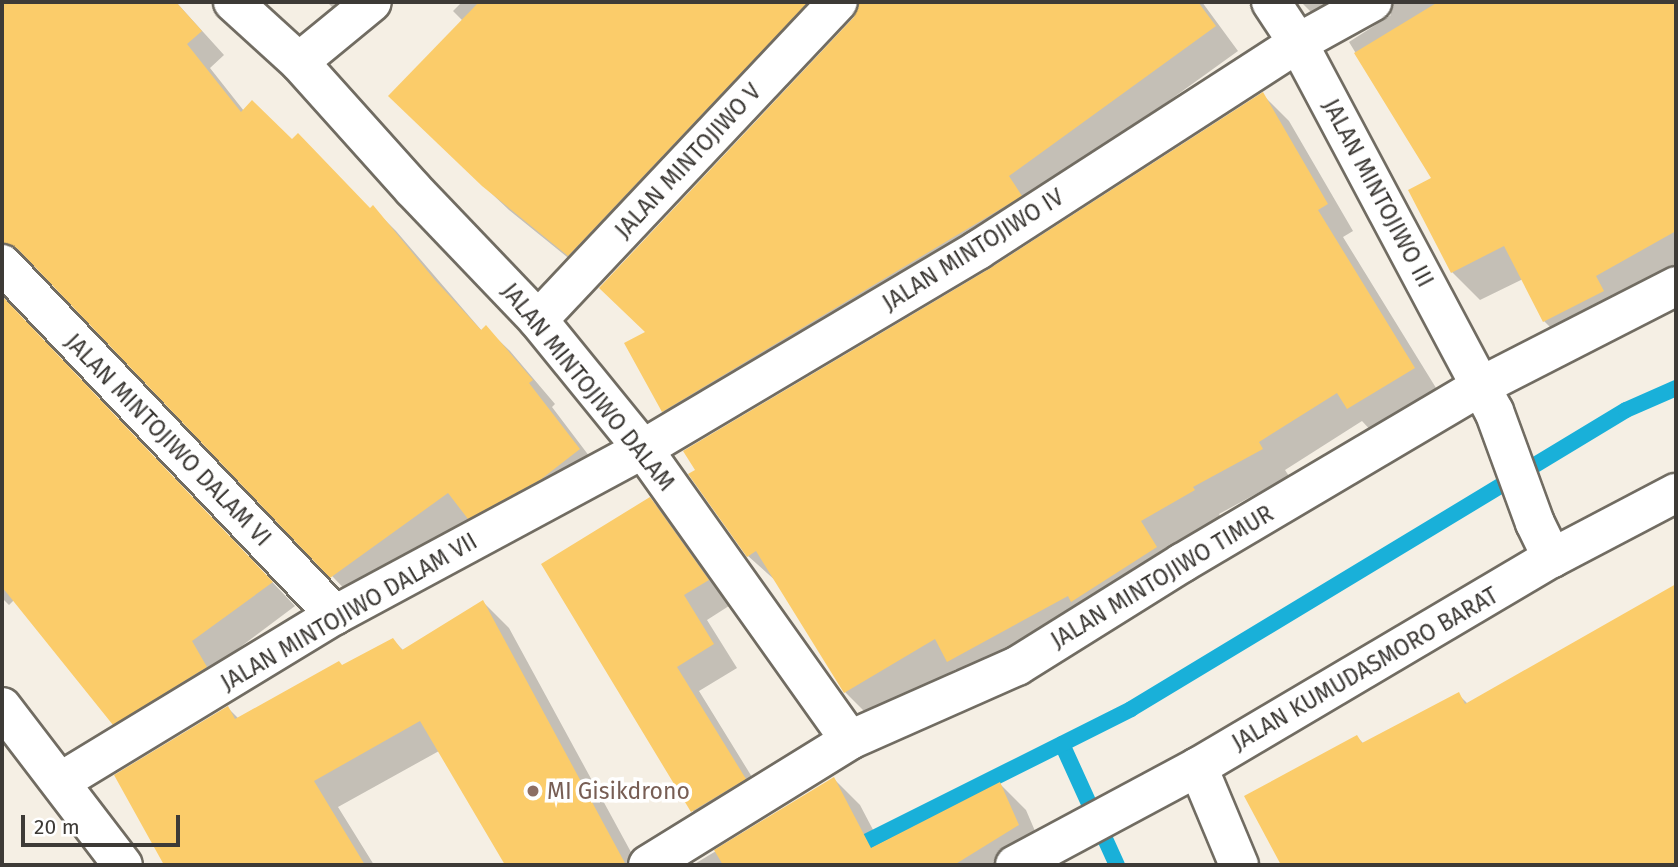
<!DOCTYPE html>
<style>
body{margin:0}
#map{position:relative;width:1678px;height:867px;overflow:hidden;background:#f5efe4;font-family:"Fira Sans",sans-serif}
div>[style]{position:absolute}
.shadow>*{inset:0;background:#0003}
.stream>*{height:16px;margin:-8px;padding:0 8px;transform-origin:8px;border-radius:8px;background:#19b0d9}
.building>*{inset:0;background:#fbcc6a}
.roads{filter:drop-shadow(2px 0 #716c62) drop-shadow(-2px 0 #716c62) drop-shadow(0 2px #716c62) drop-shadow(0 -2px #716c62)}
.street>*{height:38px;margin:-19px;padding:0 19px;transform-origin:19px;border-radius:19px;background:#fff}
.dots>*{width:19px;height:19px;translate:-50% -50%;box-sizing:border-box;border:4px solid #fff;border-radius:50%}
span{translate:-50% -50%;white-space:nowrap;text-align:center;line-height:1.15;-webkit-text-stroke:7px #fff;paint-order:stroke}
.street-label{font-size:23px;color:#3d3a36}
.education-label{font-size:23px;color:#785e54}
.left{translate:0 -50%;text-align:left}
.frame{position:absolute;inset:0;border:4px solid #3d3a36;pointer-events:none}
.scale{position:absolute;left:21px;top:815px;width:159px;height:32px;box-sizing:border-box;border:4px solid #3d3a36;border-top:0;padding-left:9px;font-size:21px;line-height:24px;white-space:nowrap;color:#3d3a36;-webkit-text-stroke:5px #fff;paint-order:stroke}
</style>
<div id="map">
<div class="shadow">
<i style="clip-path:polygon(2px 2px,176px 2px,224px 55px,210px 68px,244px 111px,370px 210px,373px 208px,396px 231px,482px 331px,486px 328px,510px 351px,555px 404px,552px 407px,602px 473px,493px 541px,470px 518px,355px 600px,41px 271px,33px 266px,20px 266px,4px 283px,4px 295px,9px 305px,295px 606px,215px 666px,137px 747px,114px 723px,14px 600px,9px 605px,2px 598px)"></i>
<i style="clip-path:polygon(327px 2px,372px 2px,349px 24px)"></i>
<i style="clip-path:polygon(462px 2px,1202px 2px,1238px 51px,1031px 200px,687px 435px,663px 411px,626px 344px,647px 333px,855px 18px,861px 4px,856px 5px,593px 278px,509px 210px,414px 120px,463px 21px,453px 11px)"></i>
<i style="clip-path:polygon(1301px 2px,1676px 2px,1676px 276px,1572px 349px,1544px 321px,1523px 279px,1480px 300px,1452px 272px,1433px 179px,1349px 42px,1391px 15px,1390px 13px,1353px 31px,1324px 25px)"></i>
<i style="clip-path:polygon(1262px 94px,1289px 121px,1353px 231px,1343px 237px,1441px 396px,1375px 435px,1362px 421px,1285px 470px,1289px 476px,1219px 514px,1221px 518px,1166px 548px,1183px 574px,976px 688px,956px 669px,872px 719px,845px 692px,777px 582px,748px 556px,990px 270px)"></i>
<i style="clip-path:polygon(650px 499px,674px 523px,732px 604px,707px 620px,737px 668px,699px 691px,768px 803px,716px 835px,693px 811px,543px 565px)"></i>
<i style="clip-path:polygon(1670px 590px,1676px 595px,1676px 865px,1283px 865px,1246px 797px,1357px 737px,1364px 744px,1458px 694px,1469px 705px)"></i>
<i style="clip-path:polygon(483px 602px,509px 628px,638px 865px,507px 865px,439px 751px,338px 807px,374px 865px,166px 865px,116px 775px,228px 708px,239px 719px,393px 640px,404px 651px)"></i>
<i style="clip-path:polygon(834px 779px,860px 805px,881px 845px,1000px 784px,1026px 810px,1044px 852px,1022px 865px,693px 865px)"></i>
</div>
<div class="stream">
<i style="left:1062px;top:744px;width:133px;rotate:65.6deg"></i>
<i style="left:820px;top:865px;width:348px;rotate:-26.6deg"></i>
<i style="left:1131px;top:709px;width:578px;rotate:-31.13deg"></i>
<i style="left:1626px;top:410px;width:55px;rotate:-23.7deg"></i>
</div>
<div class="building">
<i style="clip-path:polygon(2px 2px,176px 2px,202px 31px,187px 44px,241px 112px,252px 100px,292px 139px,298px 133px,370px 208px,373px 205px,435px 280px,481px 330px,486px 325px,533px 380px,529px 383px,580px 449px,540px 480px,468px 519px,448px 493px,330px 578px,18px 249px,2px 243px)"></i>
<i style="clip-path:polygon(479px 2px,808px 2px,568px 256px,482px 186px,388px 96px)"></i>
<i style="clip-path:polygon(859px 2px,1198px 2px,1216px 26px,1009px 176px,1022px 196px,662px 412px,624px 343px,645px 332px,599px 288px,854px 17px)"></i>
<i style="clip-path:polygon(1438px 2px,1676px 2px,1676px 231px,1596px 276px,1604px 291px,1543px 322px,1504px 246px,1451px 273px,1408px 190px,1431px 178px,1354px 53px)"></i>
<i style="clip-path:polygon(1263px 92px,1328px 204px,1318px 210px,1415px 368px,1347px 409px,1337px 393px,1259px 442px,1263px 449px,1193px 487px,1195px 490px,1141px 521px,1157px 547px,1071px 602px,1068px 596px,947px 662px,935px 639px,844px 693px,756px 551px,747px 557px,688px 474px,695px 470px,683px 451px,989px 269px)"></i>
<i style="clip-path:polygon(2px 296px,273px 582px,192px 641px,207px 667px,113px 725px,2px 587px)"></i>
<i style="clip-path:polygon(650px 497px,709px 580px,684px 595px,714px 644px,677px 667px,746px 779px,691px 812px,541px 564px)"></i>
<i style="clip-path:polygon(1676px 584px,1676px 865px,1281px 865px,1244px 796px,1357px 735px,1362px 743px,1459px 692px,1465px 704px)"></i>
<i style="clip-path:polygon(483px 600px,626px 865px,505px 865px,420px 721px,314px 781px,365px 865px,164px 865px,114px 775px,228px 706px,235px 719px,339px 661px,342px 665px,393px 638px,402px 650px)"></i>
<i style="clip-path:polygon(834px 777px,871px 848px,1000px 782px,1019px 825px,954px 865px,723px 865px,714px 850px)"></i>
</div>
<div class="roads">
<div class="street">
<i style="left:233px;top:2px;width:89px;rotate:42.3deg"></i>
<i style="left:299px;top:62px;width:171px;rotate:48.1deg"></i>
<i style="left:413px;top:189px;width:181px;rotate:46.3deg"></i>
<i style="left:538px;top:320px;width:166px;rotate:50.9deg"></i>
<i style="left:643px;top:449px;width:357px;rotate:54.6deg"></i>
<i style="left:1271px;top:2px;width:49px;rotate:56.6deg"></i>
<i style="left:1298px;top:43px;width:417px;rotate:62deg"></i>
<i style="left:1494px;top:411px;width:119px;rotate:69.9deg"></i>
<i style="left:1535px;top:523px;width:39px;rotate:64deg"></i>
<i style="left:299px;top:62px;width:94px;rotate:-39.4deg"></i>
<i style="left:2px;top:264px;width:484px;rotate:46.5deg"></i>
<i style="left:538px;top:320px;width:437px;rotate:-46.7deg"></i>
<i style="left:2px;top:707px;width:199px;rotate:52.6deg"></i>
<i style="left:1198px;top:767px;width:106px;rotate:67.3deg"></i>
<i style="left:60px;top:782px;width:322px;rotate:-31.3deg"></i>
<i style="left:335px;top:615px;width:350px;rotate:-28.3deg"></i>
<i style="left:643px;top:449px;width:390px;rotate:-30.7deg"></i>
<i style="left:978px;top:250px;width:381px;rotate:-32.9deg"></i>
<i style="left:1298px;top:43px;width:85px;rotate:-29deg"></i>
<i style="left:648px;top:865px;width:238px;rotate:-31.7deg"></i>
<i style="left:850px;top:740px;width:183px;rotate:-23.9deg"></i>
<i style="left:1017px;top:666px;width:195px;rotate:-32deg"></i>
<i style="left:1182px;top:563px;width:347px;rotate:-30.6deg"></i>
<i style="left:1481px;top:386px;width:219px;rotate:-27.1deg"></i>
<i style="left:1015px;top:865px;width:208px;rotate:-28.2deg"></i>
<i style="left:1198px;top:767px;width:411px;rotate:-30.6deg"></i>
<i style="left:1552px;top:558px;width:140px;rotate:-27.7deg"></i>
</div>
</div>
<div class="dots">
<i style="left:533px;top:791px;background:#8d6e63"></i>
</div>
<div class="street-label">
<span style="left:688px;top:161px;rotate:-47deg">JALAN MINTOJIWO V</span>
<span style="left:1378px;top:193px;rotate:62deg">JALAN MINTOJIWO III</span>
<span style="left:973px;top:250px;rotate:-32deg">JALAN MINTOJIWO IV</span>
<span style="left:588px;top:387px;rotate:51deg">JALAN MINTOJIWO DALAM</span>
<span style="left:168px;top:440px;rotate:46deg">JALAN MINTOJIWO DALAM VI</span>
<span style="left:1162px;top:577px;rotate:-31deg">JALAN MINTOJIWO TIMUR</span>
<span style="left:349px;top:612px;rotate:-30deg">JALAN MINTOJIWO DALAM VII</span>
<span style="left:1365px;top:669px;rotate:-30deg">JALAN KUMUDASMORO BARAT</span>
</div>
<div class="education-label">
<span class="left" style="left:547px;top:791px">MI Gisikdrono</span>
</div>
<div class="frame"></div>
<div class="scale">20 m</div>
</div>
